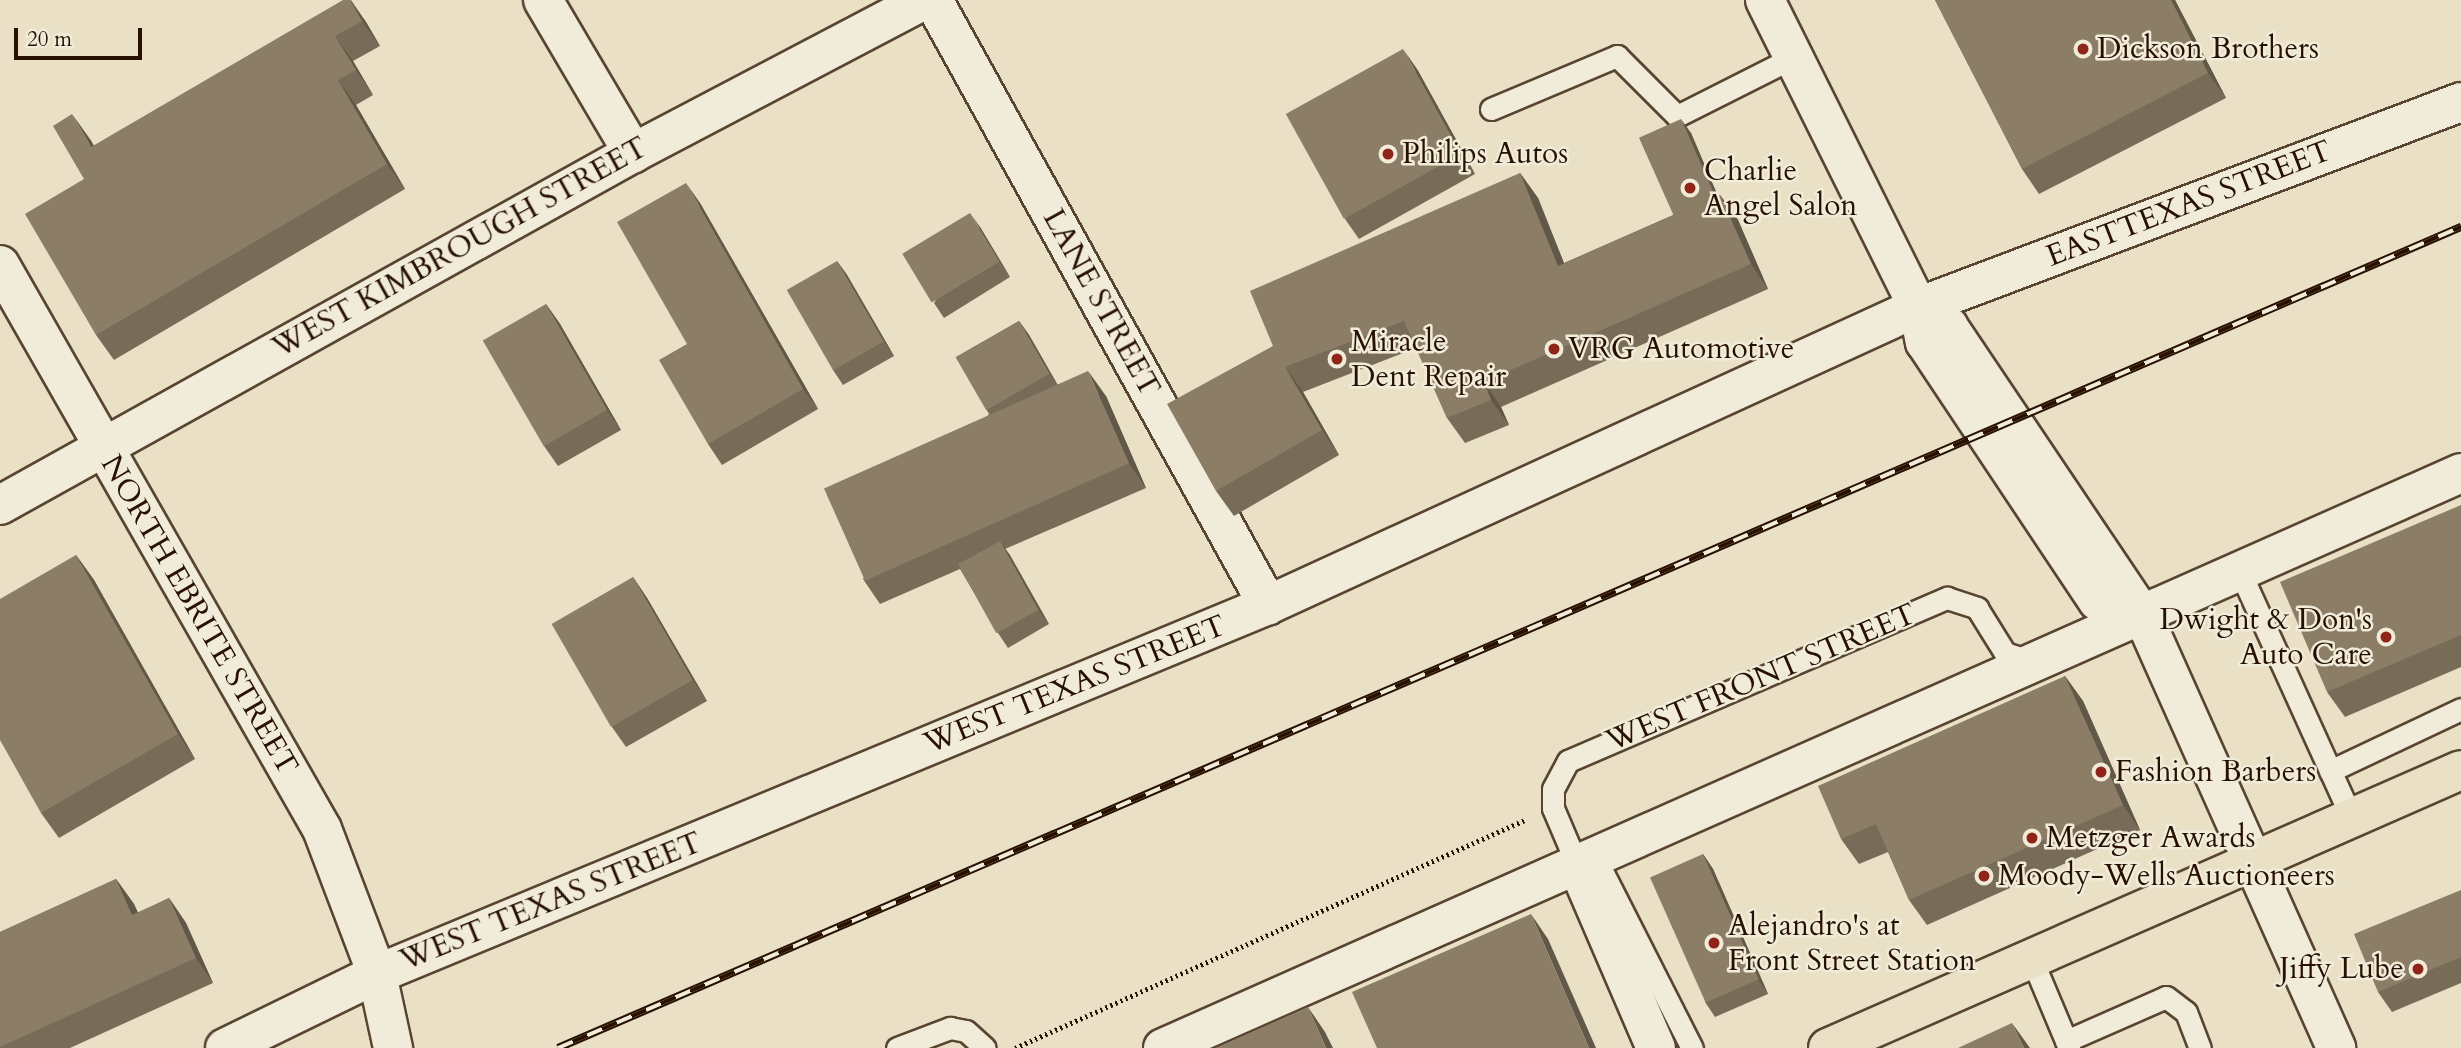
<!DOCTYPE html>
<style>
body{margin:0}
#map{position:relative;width:2461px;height:1048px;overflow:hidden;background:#e9e0c5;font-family:Cardo,serif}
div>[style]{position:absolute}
.path>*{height:4.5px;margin-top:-2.25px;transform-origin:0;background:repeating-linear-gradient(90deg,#281100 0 2px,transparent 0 5.5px)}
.roads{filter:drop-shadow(2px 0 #584531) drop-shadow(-2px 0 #584531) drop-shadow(0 2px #584531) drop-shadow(0 -2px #584531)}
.service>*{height:21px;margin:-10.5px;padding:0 10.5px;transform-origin:10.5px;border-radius:10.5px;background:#f1ebd9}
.minor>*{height:38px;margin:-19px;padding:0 19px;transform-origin:19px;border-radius:19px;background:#f1ebd9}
.tertiary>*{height:38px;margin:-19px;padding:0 19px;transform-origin:19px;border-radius:19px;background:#f1ebd9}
.secondary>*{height:38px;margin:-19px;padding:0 19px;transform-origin:19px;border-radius:19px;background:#f1ebd9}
.primary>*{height:38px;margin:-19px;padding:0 19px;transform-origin:19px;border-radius:19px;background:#e9e0c5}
.rail>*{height:8px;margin-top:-4px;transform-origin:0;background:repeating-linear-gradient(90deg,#f1ebd9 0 16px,#281100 0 32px);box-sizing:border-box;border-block:2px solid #281100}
.wall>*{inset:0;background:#786c58}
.shaded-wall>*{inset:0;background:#625847}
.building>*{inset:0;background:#8c7d66;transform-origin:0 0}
.dots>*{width:19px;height:19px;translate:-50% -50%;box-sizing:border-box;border:4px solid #f1ebd9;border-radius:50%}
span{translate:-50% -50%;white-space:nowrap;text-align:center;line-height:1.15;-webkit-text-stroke:5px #f1ebd9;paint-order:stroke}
.poi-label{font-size:30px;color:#281100}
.left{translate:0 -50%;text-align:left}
.right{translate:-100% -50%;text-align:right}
.street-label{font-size:30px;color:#281100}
.scale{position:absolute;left:14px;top:28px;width:128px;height:32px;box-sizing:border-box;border:4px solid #281100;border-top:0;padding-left:9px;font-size:21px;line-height:24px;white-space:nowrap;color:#281100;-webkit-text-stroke:5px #f1ebd9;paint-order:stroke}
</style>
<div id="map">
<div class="path">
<i style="left:1015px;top:1048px;width:559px;rotate:-24.09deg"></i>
</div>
<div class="roads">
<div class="service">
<i style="left:1491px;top:109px;width:137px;rotate:-22.8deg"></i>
<i style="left:1617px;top:56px;width:85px;rotate:45deg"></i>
<i style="left:1677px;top:116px;width:133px;rotate:-26.8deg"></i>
<i style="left:2241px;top:574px;width:266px;rotate:65.6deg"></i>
<i style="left:2330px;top:771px;width:145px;rotate:-25.3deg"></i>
<i style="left:1596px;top:859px;width:212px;rotate:63.1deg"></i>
<i style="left:1578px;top:867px;width:64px;rotate:-113deg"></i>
<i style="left:1553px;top:808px;width:19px;rotate:-90deg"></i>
<i style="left:1553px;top:789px;width:32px;rotate:-62deg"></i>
<i style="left:1568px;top:761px;width:413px;rotate:-23.3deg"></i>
<i style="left:1947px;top:598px;width:32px;rotate:18deg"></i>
<i style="left:1977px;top:608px;width:53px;rotate:58.1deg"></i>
<i style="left:2005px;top:653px;width:28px;rotate:18deg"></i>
<i style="left:2030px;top:955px;width:101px;rotate:67.2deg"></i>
<i style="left:2066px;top:1041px;width:109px;rotate:-23.7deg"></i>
<i style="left:2166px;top:997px;width:25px;rotate:37deg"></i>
<i style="left:2186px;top:1012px;width:39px;rotate:69deg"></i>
<i style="left:897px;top:1048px;width:57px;rotate:-20.7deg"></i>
<i style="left:950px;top:1028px;width:16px;rotate:11deg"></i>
<i style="left:966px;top:1031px;width:25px;rotate:42deg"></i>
</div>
<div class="minor">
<i style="left:543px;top:0;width:178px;rotate:59.5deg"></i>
<i style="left:933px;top:0;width:692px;rotate:61.03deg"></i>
<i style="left:0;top:505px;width:724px;rotate:-29.08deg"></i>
<i style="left:633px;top:153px;width:329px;rotate:-27.7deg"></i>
<i style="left:1578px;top:867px;width:197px;rotate:66.7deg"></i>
<i style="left:225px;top:1048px;width:169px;rotate:-26deg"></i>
<i style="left:377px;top:974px;width:964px;rotate:-22.5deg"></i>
<i style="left:1268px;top:605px;width:715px;rotate:-24.63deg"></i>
<i style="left:1918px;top:307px;width:580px;rotate:-20.68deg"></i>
<i style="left:1163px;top:1048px;width:1420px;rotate:-23.89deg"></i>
</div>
<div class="tertiary">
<i style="left:0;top:265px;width:649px;rotate:60.28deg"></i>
<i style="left:322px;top:829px;width:155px;rotate:69.2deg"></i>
<i style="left:377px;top:974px;width:76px;rotate:77.8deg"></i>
</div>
<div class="secondary">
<i style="left:1765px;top:0;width:343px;rotate:63.5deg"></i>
<i style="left:1918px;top:307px;width:36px;rotate:79deg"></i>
<i style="left:1925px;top:342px;width:311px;rotate:56.3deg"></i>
<i style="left:2098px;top:601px;width:49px;rotate:20.3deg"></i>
<i style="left:1918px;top:307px;width:36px;rotate:32deg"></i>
<i style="left:1948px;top:326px;width:352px;rotate:56.1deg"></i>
<i style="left:2144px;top:618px;width:471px;rotate:65.9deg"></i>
</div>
<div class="primary">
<i style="left:1828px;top:1048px;width:691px;rotate:-23.71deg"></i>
</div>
</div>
<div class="rail">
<i style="left:558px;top:1048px;width:2073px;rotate:-23.34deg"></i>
</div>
<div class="wall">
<i style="clip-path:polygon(351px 0,366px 22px,380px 46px,353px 61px,373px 95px,356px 105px,405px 189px,114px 360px,96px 335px,84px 179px,90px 139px,94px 146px)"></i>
<i style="clip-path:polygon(1935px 0,2175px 0,2226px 98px,2039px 194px,2022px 169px)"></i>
<i style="clip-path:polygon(1417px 69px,1475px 174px,1359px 239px,1345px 219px)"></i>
<i style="clip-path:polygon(1691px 133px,1718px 196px,1720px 195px,1738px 220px,1768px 289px,1501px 407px,1509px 425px,1465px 443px,1447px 418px,1416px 348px,1303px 392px,1339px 455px,1234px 516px,1216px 491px,1273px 346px,1520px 173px,1538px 198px,1564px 263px,1673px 215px)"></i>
<i style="clip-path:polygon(700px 203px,818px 409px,722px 465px,708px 444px,687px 344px)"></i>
<i style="clip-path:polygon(980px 227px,1010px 277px,944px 318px,934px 303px)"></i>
<i style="clip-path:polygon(837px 261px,847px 275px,894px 356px,843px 385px,833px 370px)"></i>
<i style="clip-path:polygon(546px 304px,560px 324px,621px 430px,558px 466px,544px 446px)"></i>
<i style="clip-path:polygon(1019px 321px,1029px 335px,1057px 384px,1106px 396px,1146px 488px,1005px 549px,1049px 624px,1008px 648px,998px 633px,960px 569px,880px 604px,863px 579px,989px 414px,956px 357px)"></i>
<i style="clip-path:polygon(2461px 505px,2461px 667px,2345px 717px,2327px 692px)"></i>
<i style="clip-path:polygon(76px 555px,94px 580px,195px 759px,59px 838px,41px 813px)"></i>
<i style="clip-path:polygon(633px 577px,647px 598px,707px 701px,626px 747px,612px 727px)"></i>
<i style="clip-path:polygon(2065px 676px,2083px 701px,2140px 830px,1927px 925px,1909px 900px,1888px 852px,1859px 864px,1841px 839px)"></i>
<i style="clip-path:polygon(1703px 854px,1713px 869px,1768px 994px,1715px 1017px,1705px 1002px)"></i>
<i style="clip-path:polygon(116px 879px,134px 904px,138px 913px,169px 898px,186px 923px,213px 983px,70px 1048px,0 1048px,0 932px)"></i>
<i style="clip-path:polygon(2461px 890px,2461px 983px,2392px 1012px,2378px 992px)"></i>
</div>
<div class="shaded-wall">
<i style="clip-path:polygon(350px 0,366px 22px,380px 46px,362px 21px)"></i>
<i style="clip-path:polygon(2171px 0,2175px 0,2226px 98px,2208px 73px)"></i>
<i style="clip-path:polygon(335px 36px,353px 61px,373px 95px,356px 70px)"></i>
<i style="clip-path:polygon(1403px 49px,1417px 69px,1475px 174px,1461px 154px)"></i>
<i style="clip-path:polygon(338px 80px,356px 105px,405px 189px,387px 164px)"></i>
<i style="clip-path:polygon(72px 114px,90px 139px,109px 172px,91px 147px)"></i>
<i style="clip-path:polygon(1681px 119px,1691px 133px,1730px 225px,1720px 211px)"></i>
<i style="clip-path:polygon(1520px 173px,1538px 198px,1575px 291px,1558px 266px)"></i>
<i style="clip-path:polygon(686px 183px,700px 203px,818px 409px,803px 389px)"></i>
<i style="clip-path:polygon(1720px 195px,1738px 220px,1768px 289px,1751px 264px)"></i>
<i style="clip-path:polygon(970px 213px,980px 227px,1010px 277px,1000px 262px)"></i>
<i style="clip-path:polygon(837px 261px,847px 275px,894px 356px,884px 341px)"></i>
<i style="clip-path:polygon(546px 304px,560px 324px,621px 430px,607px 410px)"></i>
<i style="clip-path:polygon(1019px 321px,1029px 335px,1060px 389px,1050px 374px)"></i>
<i style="clip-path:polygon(1285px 367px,1303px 392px,1339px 455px,1322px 430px)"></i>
<i style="clip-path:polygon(1088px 371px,1106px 396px,1146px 488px,1129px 463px)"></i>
<i style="clip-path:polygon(1484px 382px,1501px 407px,1509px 425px,1491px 400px)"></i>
<i style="clip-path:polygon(1000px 541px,1010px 555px,1049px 624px,1039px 610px)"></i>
<i style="clip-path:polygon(76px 555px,94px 580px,195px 759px,178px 734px)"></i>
<i style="clip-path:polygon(633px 577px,647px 598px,707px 701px,693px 680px)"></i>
<i style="clip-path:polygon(2065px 676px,2083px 701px,2140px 830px,2123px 805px)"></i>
<i style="clip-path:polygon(1703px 854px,1713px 869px,1768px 994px,1758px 979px)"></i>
<i style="clip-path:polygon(116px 879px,134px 904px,150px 940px,132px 915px)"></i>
<i style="clip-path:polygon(169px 898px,186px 923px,213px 983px,196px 958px)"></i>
<i style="clip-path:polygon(1531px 914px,1548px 939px,1596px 1048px,1589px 1048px)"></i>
<i style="clip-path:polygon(1308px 1007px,1325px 1032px,1333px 1048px,1326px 1048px)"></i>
<i style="clip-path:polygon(2012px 1023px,2030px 1048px,2024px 1048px)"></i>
</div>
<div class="building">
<i style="clip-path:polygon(343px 0,350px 0,362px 21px,335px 36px,356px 70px,338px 80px,387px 164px,96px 335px,25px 214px,84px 179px,53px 126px,72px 114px,91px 147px)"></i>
<i style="clip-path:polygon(1935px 0,2171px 0,2208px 73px,2022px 169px)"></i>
<i style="left:1403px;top:49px;width:120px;height:134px;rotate:61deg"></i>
<i style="left:1681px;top:119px;width:85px;height:46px;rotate:66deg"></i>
<i style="clip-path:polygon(1520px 173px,1558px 266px,1720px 195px,1751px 264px,1484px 382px,1491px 400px,1447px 418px,1404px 321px,1285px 367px,1322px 430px,1216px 491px,1167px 404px,1273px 346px,1250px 291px)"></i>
<i style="clip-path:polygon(686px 183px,803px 389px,708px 444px,659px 360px,687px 344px,617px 222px)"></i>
<i style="left:970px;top:213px;width:57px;height:79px;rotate:59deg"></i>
<i style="left:837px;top:261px;width:93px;height:58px;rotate:60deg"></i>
<i style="left:546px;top:304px;width:122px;height:73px;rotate:60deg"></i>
<i style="left:1019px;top:321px;width:61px;height:73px;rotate:60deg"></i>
<i style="left:1088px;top:371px;width:101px;height:289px;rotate:66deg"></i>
<i style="clip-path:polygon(2461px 505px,2461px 635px,2327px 692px,2280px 582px)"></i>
<i style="left:1000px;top:541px;width:79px;height:48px;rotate:61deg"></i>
<i style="clip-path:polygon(76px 555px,178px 734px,41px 813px,0 740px,0 599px)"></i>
<i style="left:633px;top:577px;width:119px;height:94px;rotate:60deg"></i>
<i style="clip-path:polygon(2065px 676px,2123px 805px,1909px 900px,1876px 824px,1841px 839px,1818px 786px)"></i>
<i style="left:1703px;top:854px;width:137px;height:58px;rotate:66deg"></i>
<i style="clip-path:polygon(116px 879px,132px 915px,169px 898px,196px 958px,0 1047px,0 932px)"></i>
<i style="clip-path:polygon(2461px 890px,2461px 957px,2378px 992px,2354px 934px)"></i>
<i style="clip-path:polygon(1531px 914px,1589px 1048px,1377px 1048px,1352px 992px)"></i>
<i style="clip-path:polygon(1308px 1007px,1326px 1048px,1216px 1048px)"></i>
<i style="clip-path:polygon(2012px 1023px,2024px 1048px,1958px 1048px)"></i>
</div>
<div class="dots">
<i style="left:2083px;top:49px;background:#8f2418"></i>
<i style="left:1388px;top:154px;background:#8f2418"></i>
<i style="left:1690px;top:188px;background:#8f2418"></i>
<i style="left:1554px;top:349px;background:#8f2418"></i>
<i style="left:1337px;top:359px;background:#8f2418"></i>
<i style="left:2386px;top:637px;background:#8f2418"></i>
<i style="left:2101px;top:772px;background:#8f2418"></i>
<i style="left:2032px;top:838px;background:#8f2418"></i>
<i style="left:1984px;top:876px;background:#8f2418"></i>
<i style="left:1714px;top:943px;background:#8f2418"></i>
<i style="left:2418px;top:969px;background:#8f2418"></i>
</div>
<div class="poi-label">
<span class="left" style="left:2097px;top:49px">Dickson Brothers</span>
<span class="left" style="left:1402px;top:154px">Philips Autos</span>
<span class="left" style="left:1704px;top:188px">Charlie<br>Angel Salon</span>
<span class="left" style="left:1351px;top:359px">Miracle<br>Dent Repair</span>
<span class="left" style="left:1568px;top:349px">VRG Automotive</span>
<span class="right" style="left:2372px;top:637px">Dwight &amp; Don's<br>Auto Care</span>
<span class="left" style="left:2115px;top:772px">Fashion Barbers</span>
<span class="left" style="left:2046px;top:838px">Metzger Awards</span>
<span class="left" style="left:1998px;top:876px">Moody-Wells Auctioneers</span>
<span class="left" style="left:1728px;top:943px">Alejandro's at<br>Front Street Station</span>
<span class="right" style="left:2404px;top:969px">Jiffy Lube</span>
</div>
<div class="street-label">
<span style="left:2189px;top:204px;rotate:-21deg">EASTTEXAS STREET</span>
<span style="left:460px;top:248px;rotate:-29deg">WEST KIMBROUGH STREET</span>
<span style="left:1101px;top:303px;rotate:61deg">LANE STREET</span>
<span style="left:199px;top:615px;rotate:60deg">NORTH EBRITE STREET</span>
<span style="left:1761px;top:678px;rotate:-23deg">WEST FRONT STREET</span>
<span style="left:1075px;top:685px;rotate:-22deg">WEST TEXAS STREET</span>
<span style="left:551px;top:902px;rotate:-22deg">WEST TEXAS STREET</span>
</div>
<div class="scale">20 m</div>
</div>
